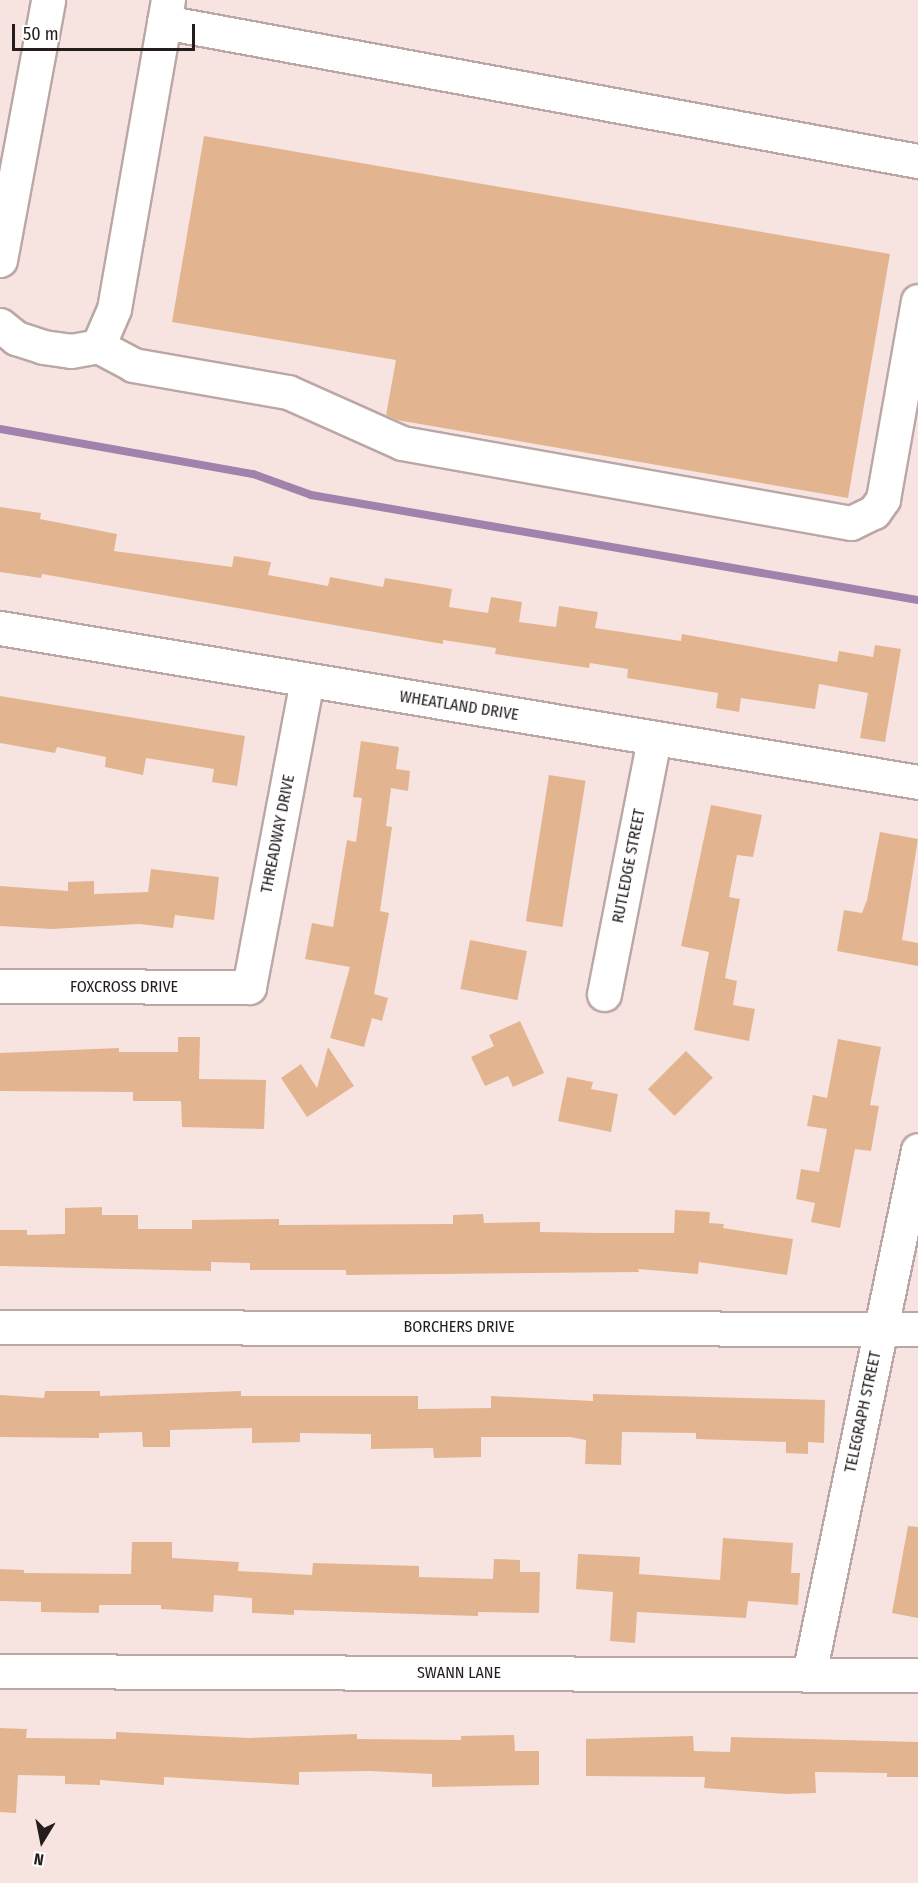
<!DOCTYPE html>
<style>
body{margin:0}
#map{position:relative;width:918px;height:1883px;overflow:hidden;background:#f7e4e1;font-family:"Fira Sans Condensed",sans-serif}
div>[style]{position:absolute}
.stream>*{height:8px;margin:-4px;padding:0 4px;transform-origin:4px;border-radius:4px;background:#a182ac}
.building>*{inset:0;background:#e2b590;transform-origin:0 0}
.roads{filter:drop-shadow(2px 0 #bba8a6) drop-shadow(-2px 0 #bba8a6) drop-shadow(0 2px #bba8a6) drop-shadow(0 -2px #bba8a6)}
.minor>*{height:33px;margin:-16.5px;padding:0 16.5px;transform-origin:16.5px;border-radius:16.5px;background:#fff}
span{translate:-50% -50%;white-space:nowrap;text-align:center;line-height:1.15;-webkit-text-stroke:4.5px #fff;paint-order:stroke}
.street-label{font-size:16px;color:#241d1c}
.north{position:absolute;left:12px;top:1811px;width:60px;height:60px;-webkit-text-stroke:4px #fff;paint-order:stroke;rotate:190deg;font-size:16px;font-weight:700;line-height:24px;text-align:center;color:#241d1c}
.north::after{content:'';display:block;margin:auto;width:21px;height:27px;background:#241d1c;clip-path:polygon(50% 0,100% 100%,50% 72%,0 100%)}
.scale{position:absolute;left:12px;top:24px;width:183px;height:27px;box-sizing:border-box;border:3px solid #241d1c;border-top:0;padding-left:8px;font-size:18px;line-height:21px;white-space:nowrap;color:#241d1c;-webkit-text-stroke:4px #fff;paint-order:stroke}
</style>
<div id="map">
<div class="stream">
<i style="left:0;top:429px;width:257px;rotate:10.1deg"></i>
<i style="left:253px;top:474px;width:62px;rotate:19.9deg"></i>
<i style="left:311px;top:495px;width:616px;rotate:9.81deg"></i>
</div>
<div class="building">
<i style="clip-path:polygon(204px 136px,890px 254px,848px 498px,397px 420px,386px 415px,396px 360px,172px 322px)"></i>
<i style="clip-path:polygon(0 507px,41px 513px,40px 519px,117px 534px,114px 551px,232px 567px,234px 556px,271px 562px,268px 575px,328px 586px,330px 577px,383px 587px,385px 578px,452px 589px,449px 607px,488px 613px,491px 597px,522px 602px,519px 622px,556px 627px,559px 606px,598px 612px,595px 628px,681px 641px,682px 634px,837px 662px,839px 651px,873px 657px,875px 645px,901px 649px,885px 742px,860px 738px,868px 693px,819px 684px,815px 709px,741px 698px,739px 712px,716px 708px,718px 693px,627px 678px,628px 669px,590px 663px,589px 668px,495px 654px,496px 648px,443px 640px,443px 644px,42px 574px,41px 578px,0 572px)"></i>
<i style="clip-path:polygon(0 696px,245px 736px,237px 786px,212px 782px,214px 769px,146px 758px,143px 775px,105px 767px,106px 757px,57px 747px,55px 753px,0 743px)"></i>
<i style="clip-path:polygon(361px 741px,399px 747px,396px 769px,410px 771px,408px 791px,391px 788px,386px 826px,392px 827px,380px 911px,389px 913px,374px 994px,388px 998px,382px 1021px,372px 1018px,364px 1047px,330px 1038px,350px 967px,305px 959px,312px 923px,333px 927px,347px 840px,356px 842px,362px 798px,353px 797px)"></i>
<i style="left:549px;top:775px;width:37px;height:148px;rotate:9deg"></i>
<i style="clip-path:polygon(711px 805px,762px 815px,753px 857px,737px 855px,729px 897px,740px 899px,725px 978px,737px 981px,733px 1005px,755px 1009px,749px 1041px,694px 1030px,709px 952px,681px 946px)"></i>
<i style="clip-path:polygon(880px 832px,918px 839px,902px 940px,918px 943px,918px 966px,837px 951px,844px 910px,862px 913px,867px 900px)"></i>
<i style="clip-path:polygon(151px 869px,219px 877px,214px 920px,175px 915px,173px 928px,139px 924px,51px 929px,0 926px,0 886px,68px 891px,68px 882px,94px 881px,94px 894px,148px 892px)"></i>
<i style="left:470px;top:940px;width:58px;height:50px;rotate:11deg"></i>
<i style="clip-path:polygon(520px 1021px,544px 1073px,513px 1087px,508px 1076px,485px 1086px,471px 1057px,494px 1046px,489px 1035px)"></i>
<i style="clip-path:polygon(178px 1037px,200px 1037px,199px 1079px,266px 1080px,264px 1129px,182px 1127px,181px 1101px,133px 1101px,133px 1092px,0 1091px,0 1053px,119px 1048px,119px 1052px,178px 1052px)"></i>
<i style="clip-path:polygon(838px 1039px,881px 1047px,870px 1105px,879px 1106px,871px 1151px,855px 1149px,840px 1228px,811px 1222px,815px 1203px,796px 1199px,801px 1169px,819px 1172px,827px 1129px,807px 1126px,813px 1095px,827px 1098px)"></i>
<i style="clip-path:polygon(328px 1047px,354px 1086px,307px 1117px,281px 1078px,301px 1064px,317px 1088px)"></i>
<i style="left:686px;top:1051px;width:38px;height:54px;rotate:45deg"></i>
<i style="clip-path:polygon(567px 1077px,593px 1082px,591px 1089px,618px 1094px,611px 1132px,558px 1121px)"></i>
<i style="clip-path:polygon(102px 1207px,102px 1215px,138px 1215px,138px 1229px,192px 1229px,192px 1220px,279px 1219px,279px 1225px,453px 1224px,453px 1215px,483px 1214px,484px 1223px,540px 1222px,540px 1232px,603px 1233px,674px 1233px,675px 1210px,710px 1212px,709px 1223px,724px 1224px,723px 1228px,793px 1239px,787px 1275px,699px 1262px,698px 1274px,638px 1269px,639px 1272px,346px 1275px,346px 1270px,250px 1270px,250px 1263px,211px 1262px,211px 1271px,0 1266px,0 1230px,27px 1230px,27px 1235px,65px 1234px,65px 1208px)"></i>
<i style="clip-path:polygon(45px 1391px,100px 1391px,100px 1396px,241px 1391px,241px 1396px,418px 1396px,418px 1409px,491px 1408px,491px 1396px,593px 1401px,593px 1394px,825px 1400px,824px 1443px,808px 1442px,808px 1454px,786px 1453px,786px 1442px,696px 1439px,696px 1433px,622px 1432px,621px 1465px,585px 1464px,586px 1440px,570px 1437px,481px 1437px,481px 1457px,434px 1458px,433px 1448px,371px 1449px,371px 1434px,300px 1433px,300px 1442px,252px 1443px,252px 1428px,170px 1430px,170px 1447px,143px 1447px,142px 1432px,99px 1433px,99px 1438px,0 1437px,0 1395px,44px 1398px)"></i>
<i style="clip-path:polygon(908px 1526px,918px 1527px,918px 1618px,892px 1613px)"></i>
<i style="clip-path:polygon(723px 1538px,793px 1543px,791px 1573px,800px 1573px,798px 1605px,748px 1601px,746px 1618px,637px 1612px,635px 1643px,610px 1641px,613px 1592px,576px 1589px,578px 1554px,640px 1557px,639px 1574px,720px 1580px)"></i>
<i style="clip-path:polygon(132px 1542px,172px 1542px,172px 1558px,239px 1562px,238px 1571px,312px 1575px,313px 1563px,419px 1566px,419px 1577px,493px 1579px,494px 1559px,520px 1560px,520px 1572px,540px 1572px,539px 1613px,478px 1612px,478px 1616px,294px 1610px,294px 1615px,252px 1613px,252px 1598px,214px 1595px,213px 1612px,161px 1609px,161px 1605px,99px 1605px,99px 1613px,41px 1612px,41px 1602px,0 1601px,0 1569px,24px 1570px,24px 1573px,131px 1574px)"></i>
<i style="clip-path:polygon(0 1728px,27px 1729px,26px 1738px,116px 1739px,116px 1732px,250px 1738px,357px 1734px,357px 1739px,461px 1740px,461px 1736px,514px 1735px,515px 1751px,539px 1751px,539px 1785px,432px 1787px,432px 1774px,370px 1771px,299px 1772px,299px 1785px,164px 1777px,164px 1785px,100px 1780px,100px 1785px,65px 1784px,65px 1776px,18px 1775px,16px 1813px,0 1812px)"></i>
<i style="clip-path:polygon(693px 1736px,694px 1751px,730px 1752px,731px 1737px,918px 1742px,918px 1777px,887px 1777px,887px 1773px,815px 1772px,816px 1793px,786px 1794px,704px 1788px,705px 1777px,586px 1776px,586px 1739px)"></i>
</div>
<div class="roads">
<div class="minor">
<i style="left:164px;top:22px;width:767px;rotate:10.45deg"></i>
<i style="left:0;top:260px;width:264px;rotate:-79.5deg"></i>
<i style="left:0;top:325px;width:21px;rotate:39deg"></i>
<i style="left:16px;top:338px;width:28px;rotate:18deg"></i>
<i style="left:43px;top:347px;width:28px;rotate:8deg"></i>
<i style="left:71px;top:351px;width:27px;rotate:-10deg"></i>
<i style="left:98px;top:346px;width:40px;rotate:-66.6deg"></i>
<i style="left:114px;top:309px;width:314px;rotate:-80.1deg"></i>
<i style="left:98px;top:346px;width:40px;rotate:28deg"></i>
<i style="left:133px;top:365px;width:157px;rotate:9.9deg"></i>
<i style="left:288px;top:392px;width:125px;rotate:24.1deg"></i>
<i style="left:402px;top:443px;width:456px;rotate:10.1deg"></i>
<i style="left:851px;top:523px;width:25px;rotate:-26deg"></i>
<i style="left:874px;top:512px;width:16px;rotate:-55deg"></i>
<i style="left:883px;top:499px;width:201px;rotate:-80deg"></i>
<i style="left:0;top:628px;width:931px;rotate:9.52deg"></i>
<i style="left:0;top:986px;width:249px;rotate:0.2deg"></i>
<i style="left:249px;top:987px;width:311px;rotate:-79.3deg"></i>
<i style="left:604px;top:994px;width:261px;rotate:-78.9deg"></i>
<i style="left:0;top:1327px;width:918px;rotate:0.12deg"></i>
<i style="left:0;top:1671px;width:918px;rotate:0.25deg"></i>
<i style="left:809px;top:1674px;width:535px;rotate:-78.25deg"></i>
</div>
</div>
<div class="street-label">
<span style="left:459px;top:706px;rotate:9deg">WHEATLAND DRIVE</span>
<span style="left:278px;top:834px;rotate:-79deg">THREADWAY DRIVE</span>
<span style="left:629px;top:866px;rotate:-79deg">RUTLEDGE STREET</span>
<span style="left:124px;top:987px">FOXCROSS DRIVE</span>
<span style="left:459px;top:1327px">BORCHERS DRIVE</span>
<span style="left:863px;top:1412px;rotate:-78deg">TELEGRAPH STREET</span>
<span style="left:459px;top:1673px">SWANN LANE</span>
</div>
<div class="north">N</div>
<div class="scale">50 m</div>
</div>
